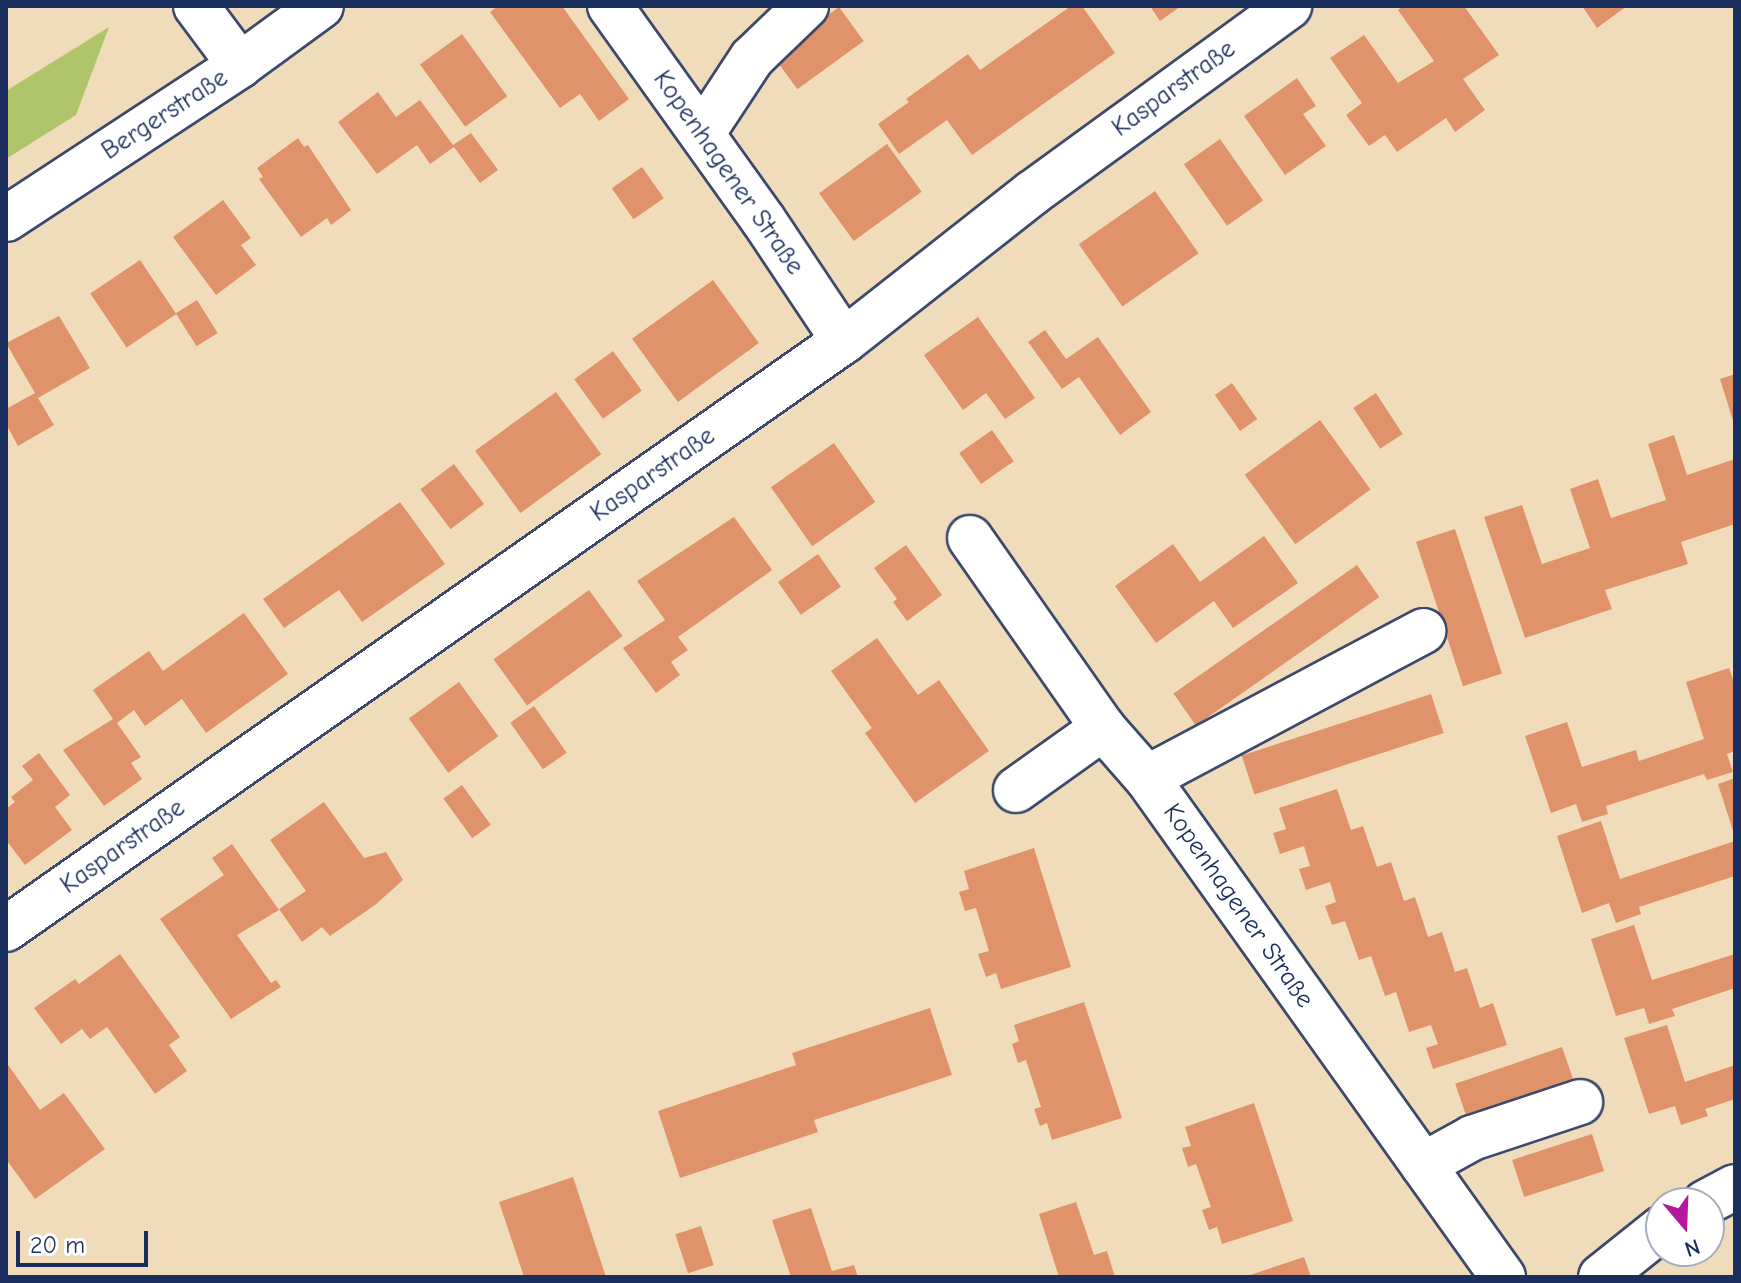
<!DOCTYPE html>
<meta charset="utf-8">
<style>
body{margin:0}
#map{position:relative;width:1741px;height:1283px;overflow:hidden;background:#f0dcbb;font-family:"Comic Neue",sans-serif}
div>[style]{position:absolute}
.green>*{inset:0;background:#b0c569}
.building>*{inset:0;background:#e0936a;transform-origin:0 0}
.roads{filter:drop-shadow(2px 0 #3b496c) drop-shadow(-2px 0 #3b496c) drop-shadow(0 2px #3b496c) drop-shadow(0 -2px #3b496c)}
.minor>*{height:44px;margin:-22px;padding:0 22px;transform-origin:22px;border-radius:22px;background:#fff}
span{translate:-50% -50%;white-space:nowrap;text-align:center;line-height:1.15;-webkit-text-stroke:7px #fff;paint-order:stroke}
.street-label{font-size:26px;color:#1b2f5e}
.frame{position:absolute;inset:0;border:8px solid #1b2f5e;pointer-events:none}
.north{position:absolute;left:1645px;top:1187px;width:80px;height:80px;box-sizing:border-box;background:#fff;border:2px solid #a4acbf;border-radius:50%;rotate:161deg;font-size:22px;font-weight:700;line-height:32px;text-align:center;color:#1b2f5e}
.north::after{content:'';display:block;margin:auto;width:28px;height:36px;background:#b5179e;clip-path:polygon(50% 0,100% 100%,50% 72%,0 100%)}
.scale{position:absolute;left:16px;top:1231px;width:132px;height:36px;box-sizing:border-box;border:4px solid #1b2f5e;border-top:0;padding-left:10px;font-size:24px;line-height:28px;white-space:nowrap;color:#1b2f5e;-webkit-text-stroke:6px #fff;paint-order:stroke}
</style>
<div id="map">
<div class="green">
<i style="clip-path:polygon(109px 27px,76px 115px,6px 159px,6px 91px)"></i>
</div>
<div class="building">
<i style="clip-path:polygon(498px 6px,562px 6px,629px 99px,599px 121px,580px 94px,560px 108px,490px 12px)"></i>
<i style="clip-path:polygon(1071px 6px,1082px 6px,1115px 53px,972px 155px,947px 120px,899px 154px,878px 124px,909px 102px,906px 99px,968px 54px,980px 70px)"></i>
<i style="clip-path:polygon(1150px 6px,1181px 6px,1160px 21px)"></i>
<i style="clip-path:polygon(1403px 6px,1464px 6px,1499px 55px,1463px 79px,1485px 110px,1455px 132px,1446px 118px,1397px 152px,1385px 135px,1369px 146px,1346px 115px,1362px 103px,1330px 58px,1364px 35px,1398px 83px,1434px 61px,1398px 10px)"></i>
<i style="clip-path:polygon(1582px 6px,1627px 6px,1597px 28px)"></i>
<i style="left:839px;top:7px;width:42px;height:82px;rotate:54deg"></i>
<i style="left:462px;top:34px;width:77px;height:52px;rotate:54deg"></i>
<i style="clip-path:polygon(1297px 78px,1316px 106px,1303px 114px,1326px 146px,1285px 175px,1244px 116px)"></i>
<i style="clip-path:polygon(378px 92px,396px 117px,420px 100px,453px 145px,471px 133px,498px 170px,480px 183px,454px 147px,430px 164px,417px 145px,377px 174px,338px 122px)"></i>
<i style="clip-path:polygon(298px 138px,304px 147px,308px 145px,351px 210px,331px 225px,327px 218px,301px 237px,259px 179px,263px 177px,257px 168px)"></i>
<i style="left:1220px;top:139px;width:75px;height:44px;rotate:55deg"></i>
<i style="left:887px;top:144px;width:59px;height:84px;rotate:54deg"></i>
<i style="left:642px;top:167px;width:38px;height:37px;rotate:55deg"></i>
<i style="left:1155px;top:191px;width:76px;height:93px;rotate:55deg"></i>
<i style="clip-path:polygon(223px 200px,251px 238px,241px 245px,256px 265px,216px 295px,173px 237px)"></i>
<i style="left:140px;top:260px;width:65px;height:60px;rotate:56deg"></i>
<i style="left:713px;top:280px;width:78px;height:100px;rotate:54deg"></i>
<i style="left:197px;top:300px;width:39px;height:25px;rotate:58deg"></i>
<i style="clip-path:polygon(59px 316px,90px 368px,38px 398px,54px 425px,18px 446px,6px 424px,6px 409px,35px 393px,6px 343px)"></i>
<i style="clip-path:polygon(978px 317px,1035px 398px,1005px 419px,986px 393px,963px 410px,924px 355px)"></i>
<i style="clip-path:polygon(1045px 330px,1066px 359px,1098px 337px,1151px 412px,1120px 435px,1079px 377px,1062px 389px,1028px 342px)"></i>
<i style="left:613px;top:351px;width:49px;height:48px;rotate:54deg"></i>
<i style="clip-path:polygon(1735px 374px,1735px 424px,1734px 424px,1720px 379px)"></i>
<i style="left:1232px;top:383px;width:44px;height:21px;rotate:55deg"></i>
<i style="left:556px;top:392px;width:77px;height:100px;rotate:54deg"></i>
<i style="left:1376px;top:393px;width:49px;height:27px;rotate:57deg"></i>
<i style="left:1320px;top:420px;width:86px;height:93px;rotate:54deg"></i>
<i style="left:992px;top:430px;width:38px;height:40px;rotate:55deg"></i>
<i style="clip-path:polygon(1674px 435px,1687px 475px,1735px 459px,1735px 524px,1681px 542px,1688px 564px,1605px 590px,1612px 609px,1525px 638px,1484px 517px,1522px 505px,1542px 564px,1590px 548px,1570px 489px,1598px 479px,1611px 518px,1666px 500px,1648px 444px)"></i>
<i style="left:834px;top:443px;width:72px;height:77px;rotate:55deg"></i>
<i style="left:454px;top:464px;width:50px;height:42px;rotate:53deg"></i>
<i style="clip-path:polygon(400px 502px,445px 564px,362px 622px,339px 590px,284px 628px,263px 599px)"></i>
<i style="clip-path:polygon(734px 517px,772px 570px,678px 637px,688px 650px,671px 662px,680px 675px,656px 693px,623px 648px,665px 620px,637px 581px)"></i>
<i style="left:1455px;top:529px;width:152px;height:41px;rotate:72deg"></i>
<i style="clip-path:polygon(1264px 536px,1298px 583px,1233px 628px,1214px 601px,1156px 643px,1115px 586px,1173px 544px,1200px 582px)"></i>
<i style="clip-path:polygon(906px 545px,942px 595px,907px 621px,893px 602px,897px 599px,874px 568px)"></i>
<i style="left:818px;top:554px;width:40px;height:49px;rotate:55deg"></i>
<i style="left:1357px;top:565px;width:39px;height:224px;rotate:55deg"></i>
<i style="left:589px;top:590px;width:57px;height:118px;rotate:54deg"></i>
<i style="clip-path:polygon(244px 613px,288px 674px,206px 733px,182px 699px,145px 726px,134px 710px,117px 723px,141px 757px,131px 763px,142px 779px,104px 806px,63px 750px,113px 719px,93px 690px,149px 651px,163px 671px)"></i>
<i style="clip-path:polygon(877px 638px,918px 695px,939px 680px,989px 751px,915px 803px,865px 733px,872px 728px,831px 671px)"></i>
<i style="clip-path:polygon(1729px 668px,1735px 685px,1735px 751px,1727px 754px,1733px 772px,1707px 780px,1704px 774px,1606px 806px,1608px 814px,1582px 822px,1576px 804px,1551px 813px,1525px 736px,1567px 722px,1582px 767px,1636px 750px,1639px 761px,1704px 739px,1686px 682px)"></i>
<i style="left:459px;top:682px;width:67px;height:62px;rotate:54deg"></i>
<i style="left:1431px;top:694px;width:41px;height:199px;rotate:72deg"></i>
<i style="left:534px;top:706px;width:57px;height:29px;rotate:55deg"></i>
<i style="clip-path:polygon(39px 753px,70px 795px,55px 807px,72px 830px,25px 865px,6px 840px,6px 809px,15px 802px,11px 797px,33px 780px,22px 766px)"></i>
<i style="clip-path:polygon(1735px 778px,1735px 833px,1734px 834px,1718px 784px)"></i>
<i style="left:462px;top:785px;width:49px;height:23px;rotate:54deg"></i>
<i style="clip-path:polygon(1337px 789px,1351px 830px,1363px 826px,1377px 867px,1391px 862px,1404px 901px,1415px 897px,1428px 937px,1442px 932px,1455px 972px,1467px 968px,1480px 1008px,1493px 1003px,1507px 1045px,1433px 1069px,1426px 1048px,1438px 1044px,1431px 1025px,1409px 1032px,1396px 992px,1385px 996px,1371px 956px,1359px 960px,1345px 921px,1332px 925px,1325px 906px,1336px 902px,1330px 882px,1306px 890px,1299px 869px,1310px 866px,1304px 846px,1280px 854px,1273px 833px,1286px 829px,1279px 808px)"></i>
<i style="clip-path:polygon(324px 802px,364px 858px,386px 852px,403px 880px,375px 905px,330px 936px,322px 927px,302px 942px,279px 909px,306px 891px,270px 840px)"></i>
<i style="clip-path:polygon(1601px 821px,1620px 879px,1735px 841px,1735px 876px,1639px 907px,1641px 914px,1616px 923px,1609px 903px,1582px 913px,1557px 836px)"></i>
<i style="clip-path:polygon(232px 844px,279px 910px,237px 935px,271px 983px,276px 980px,281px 987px,231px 1019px,160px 919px,224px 875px,212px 858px)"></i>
<i style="clip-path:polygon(1034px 848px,1071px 967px,1001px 989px,996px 973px,986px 977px,978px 954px,989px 951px,976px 908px,965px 911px,959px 892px,969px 889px,964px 871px)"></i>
<i style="clip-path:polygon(1634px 925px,1652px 980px,1735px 954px,1735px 988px,1672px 1009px,1675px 1016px,1649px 1024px,1644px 1008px,1616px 1016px,1591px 939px)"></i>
<i style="clip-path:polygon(120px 954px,180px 1037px,169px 1045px,187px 1071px,155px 1094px,107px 1027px,90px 1039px,82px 1029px,61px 1044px,34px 1008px,75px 979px,79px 984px)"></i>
<i style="clip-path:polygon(1084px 1002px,1122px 1118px,1052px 1140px,1047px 1123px,1040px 1126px,1034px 1109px,1041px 1107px,1026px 1060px,1018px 1063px,1012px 1044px,1019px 1041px,1014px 1025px)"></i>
<i style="clip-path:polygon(930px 1008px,952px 1075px,814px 1120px,818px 1132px,680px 1178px,658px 1111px,796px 1065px,792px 1053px)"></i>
<i style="clip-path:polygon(1667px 1025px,1685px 1082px,1735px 1065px,1735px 1099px,1705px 1109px,1708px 1116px,1681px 1125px,1675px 1106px,1649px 1114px,1624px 1038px)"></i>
<i style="left:1562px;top:1047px;width:40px;height:113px;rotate:71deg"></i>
<i style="clip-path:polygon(6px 1062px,40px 1110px,64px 1093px,105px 1149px,35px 1199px,6px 1159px)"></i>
<i style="clip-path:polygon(1254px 1103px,1293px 1221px,1222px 1244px,1217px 1227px,1209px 1230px,1202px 1210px,1211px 1207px,1196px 1164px,1188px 1167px,1182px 1148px,1191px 1146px,1185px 1127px)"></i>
<i style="left:1592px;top:1134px;width:39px;height:84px;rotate:72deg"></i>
<i style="clip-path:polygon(573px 1177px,606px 1277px,524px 1277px,499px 1202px)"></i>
<i style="clip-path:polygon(1076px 1202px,1094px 1255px,1107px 1251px,1115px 1277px,1059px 1277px,1039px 1214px)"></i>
<i style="clip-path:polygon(811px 1208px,832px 1271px,854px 1265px,858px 1277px,791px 1277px,772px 1220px)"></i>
<i style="left:701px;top:1226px;width:41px;height:27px;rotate:72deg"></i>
<i style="clip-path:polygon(1304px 1257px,1311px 1277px,1248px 1277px,1247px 1276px)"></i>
</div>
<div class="roads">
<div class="minor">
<i style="left:196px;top:6px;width:74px;rotate:53.3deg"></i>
<i style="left:610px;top:6px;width:264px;rotate:54.4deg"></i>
<i style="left:764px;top:221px;width:144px;rotate:56.3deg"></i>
<i style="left:702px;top:134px;width:91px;rotate:-56.7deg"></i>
<i style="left:752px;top:58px;width:75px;rotate:-43.9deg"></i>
<i style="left:6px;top:219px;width:280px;rotate:-33.3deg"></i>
<i style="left:240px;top:65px;width:100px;rotate:-36.1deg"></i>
<i style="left:970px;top:538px;width:232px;rotate:55deg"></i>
<i style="left:1103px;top:728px;width:67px;rotate:48.7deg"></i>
<i style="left:1147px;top:778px;width:613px;rotate:54.49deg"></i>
<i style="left:1147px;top:778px;width:313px;rotate:-28deg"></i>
<i style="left:1016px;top:790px;width:107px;rotate:-35.5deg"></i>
<i style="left:6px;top:929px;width:1024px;rotate:-35.06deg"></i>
<i style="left:844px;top:341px;width:239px;rotate:-38.2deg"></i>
<i style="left:1032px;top:193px;width:318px;rotate:-36deg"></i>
<i style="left:1423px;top:1165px;width:56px;rotate:-28.9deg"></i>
<i style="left:1472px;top:1138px;width:114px;rotate:-18.4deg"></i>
<i style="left:1705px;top:1203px;width:34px;rotate:-28deg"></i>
<i style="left:1601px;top:1277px;width:77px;rotate:-38.7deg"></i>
</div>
</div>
<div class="street-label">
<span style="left:1174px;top:89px;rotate:-36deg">Kasparstraße</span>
<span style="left:165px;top:115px;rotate:-33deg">Bergerstraße</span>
<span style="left:728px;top:173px;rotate:55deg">Kopenhagener Straße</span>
<span style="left:653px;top:475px;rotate:-35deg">Kasparstraße</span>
<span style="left:123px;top:847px;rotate:-35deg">Kasparstraße</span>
<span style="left:1238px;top:906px;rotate:55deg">Kopenhagener Straße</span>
</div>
<div class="frame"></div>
<div class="north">N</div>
<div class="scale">20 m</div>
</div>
